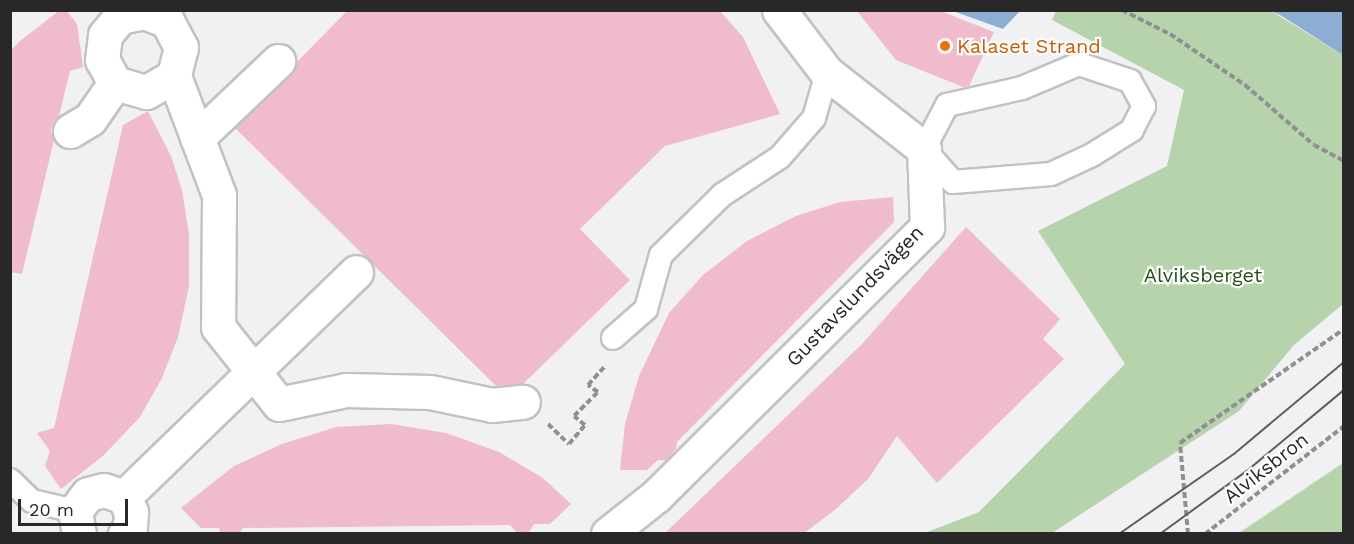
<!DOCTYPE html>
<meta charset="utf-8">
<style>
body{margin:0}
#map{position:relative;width:1354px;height:544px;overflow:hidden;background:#f1f1f3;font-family:"Work Sans",sans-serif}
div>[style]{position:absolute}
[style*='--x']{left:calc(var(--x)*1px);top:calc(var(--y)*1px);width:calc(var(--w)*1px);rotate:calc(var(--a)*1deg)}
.green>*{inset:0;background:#b6d3ac}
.water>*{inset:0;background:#8daed3}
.building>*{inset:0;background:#efbbcd}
.path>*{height:4px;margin-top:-2px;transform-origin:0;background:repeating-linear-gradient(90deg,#909092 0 6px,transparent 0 9px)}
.roads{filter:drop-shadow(2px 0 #c2c2c4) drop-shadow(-2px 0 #c2c2c4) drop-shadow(0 2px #c2c2c4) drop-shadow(0 -2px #c2c2c4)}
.service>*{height:22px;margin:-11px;padding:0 11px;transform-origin:11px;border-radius:11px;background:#fff}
.pedestrian>*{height:33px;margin:-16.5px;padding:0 16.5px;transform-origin:16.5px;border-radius:16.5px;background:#fff}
.minor>*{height:33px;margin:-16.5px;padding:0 16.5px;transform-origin:16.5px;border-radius:16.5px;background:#fff}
.tram>*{height:1.5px;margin:-0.75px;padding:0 0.75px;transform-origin:0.75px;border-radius:0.75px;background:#5e5e5f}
.dots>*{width:16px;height:16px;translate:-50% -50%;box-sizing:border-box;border:3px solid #fff;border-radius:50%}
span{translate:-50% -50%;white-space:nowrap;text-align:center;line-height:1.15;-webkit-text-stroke:4.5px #fff;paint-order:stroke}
.food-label{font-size:20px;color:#c56008}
.left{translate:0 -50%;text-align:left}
.park-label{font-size:20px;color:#264d16}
.street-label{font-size:20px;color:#282829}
.frame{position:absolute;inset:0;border:12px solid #282829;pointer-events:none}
.scale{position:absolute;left:18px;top:499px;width:110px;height:27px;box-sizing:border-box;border:3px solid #282829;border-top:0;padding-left:8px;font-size:18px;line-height:21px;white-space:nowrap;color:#282829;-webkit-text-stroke:4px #fff;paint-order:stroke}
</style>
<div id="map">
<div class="green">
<i style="clip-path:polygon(1056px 11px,1271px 11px,1343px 55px,1343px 304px,1294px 345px,1239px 411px,1052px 533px,922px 534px,979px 512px,1125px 364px,1038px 231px,1167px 166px,1184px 90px,1052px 20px)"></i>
<i style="clip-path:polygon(1343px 463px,1343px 533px,1239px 533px)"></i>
</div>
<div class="water">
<i style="clip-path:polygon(953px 11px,1020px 10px,1020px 11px,1003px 29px)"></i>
<i style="clip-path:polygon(1271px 11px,1343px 11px,1343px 55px,1280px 15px)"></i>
</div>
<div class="building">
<i style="clip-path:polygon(60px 10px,66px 10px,77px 24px,83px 67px,70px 71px,59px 116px,53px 122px,51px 131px,54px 140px,22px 274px,10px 272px,10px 51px,20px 41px)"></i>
<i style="clip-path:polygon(348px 10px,719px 10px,743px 37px,780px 114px,665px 146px,580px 229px,630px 280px,523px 384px,496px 386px,235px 128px,291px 75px,296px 63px)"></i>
<i style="clip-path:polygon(856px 10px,938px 10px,994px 32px,969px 86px,963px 87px,896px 60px)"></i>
<i style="clip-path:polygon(148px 111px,171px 156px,182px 190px,189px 234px,189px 286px,178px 337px,162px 378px,140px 417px,104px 455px,61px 489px,45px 466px,50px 451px,37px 433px,54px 428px,123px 125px)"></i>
<i style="clip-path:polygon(893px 197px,894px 222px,677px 442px,676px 449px,666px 460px,658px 460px,647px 470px,620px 470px,625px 424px,639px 376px,669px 313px,703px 275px,747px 241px,796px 216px,840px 202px)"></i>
<i style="clip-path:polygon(966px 227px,1060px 319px,1043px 339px,1064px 359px,937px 483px,897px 436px,868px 479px,836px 509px,803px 534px,664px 534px,862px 344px)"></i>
<i style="clip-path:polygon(391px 424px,446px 433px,499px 452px,543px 478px,571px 504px,550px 524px,534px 524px,528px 534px,518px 534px,510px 525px,243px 528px,239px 534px,221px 534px,219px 528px,201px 528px,181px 508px,234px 466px,282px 444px,336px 427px)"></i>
</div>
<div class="path">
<i style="--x:1122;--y:10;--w:54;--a:26.6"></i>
<i style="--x:1170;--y:34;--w:91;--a:34.2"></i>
<i style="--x:1245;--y:85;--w:91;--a:41"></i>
<i style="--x:1314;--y:145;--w:34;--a:28"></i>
<i style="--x:548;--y:424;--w:29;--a:44"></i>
<i style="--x:569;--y:444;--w:25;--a:-50"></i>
<i style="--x:585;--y:425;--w:14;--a:-141"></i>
<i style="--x:574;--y:416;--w:34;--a:-45"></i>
<i style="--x:598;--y:392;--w:12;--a:-145"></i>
<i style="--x:588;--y:385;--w:25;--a:-48"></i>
<i style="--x:1188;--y:534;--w:91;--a:-95"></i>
<i style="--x:1180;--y:443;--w:200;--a:-34.8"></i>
<i style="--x:1205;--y:534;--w:176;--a:-37.8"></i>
</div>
<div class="roads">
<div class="service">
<i style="--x:1079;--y:64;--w:54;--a:18.4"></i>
<i style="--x:1130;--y:81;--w:29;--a:61"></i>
<i style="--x:1144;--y:106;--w:27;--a:117"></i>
<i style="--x:1132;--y:130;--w:47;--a:148"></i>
<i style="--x:1092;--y:155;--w:45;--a:155.1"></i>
<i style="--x:1051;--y:174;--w:98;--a:175.3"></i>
<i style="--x:953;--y:182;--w:44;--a:-131.3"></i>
<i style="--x:924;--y:149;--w:50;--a:-62.4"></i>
<i style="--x:947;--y:105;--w:77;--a:-12.8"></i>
<i style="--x:1022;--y:88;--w:62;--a:-22.8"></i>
<i style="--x:613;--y:338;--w:44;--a:-41.3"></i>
<i style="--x:646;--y:309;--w:56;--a:-74.5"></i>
<i style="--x:661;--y:255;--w:86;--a:-44.5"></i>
<i style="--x:722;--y:195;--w:69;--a:-33.2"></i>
<i style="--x:780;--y:157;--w:52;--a:-48.9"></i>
<i style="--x:814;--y:118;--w:47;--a:-73.9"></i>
<i style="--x:10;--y:480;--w:30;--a:44"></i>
<i style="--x:32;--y:501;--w:44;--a:13.1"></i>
</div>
<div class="pedestrian">
<i style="--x:174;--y:76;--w:32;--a:150"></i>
<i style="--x:146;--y:92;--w:32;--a:-164"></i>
<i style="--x:115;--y:83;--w:26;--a:-119"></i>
<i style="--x:102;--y:60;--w:25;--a:-83"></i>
<i style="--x:105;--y:35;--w:23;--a:-50"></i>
<i style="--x:120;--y:17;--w:25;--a:-12"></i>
<i style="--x:144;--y:12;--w:25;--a:21"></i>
<i style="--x:167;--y:21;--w:30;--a:62"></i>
<i style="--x:181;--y:47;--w:30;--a:104"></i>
<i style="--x:174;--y:76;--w:127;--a:69.3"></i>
<i style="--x:219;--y:195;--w:132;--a:90.4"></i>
<i style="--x:218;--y:327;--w:98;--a:51.6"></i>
<i style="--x:279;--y:404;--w:68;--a:-11.8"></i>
<i style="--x:346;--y:390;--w:84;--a:1.4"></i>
<i style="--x:430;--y:392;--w:63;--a:11.8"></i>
<i style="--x:492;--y:405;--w:31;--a:-6"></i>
<i style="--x:70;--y:131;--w:23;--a:-31"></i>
<i style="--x:90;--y:119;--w:44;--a:-55.2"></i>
<i style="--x:197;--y:138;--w:112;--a:-43.5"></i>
<i style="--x:124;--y:497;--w:323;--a:-44.1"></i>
</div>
<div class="minor">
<i style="--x:79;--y:534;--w:23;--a:-100"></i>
<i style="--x:75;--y:511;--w:21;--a:-53"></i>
<i style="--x:88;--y:494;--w:16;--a:-14"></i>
<i style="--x:104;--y:490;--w:21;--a:19"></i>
<i style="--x:124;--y:497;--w:17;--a:65"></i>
<i style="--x:131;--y:512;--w:16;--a:94"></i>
<i style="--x:130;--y:528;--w:8;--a:130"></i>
<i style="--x:608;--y:534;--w:61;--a:-38.4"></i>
<i style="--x:656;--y:496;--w:382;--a:-44.8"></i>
<i style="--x:927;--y:227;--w:78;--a:-92.2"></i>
<i style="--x:924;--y:149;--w:123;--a:-141.9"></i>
<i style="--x:827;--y:73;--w:79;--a:-127.3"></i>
</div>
</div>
<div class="tram">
<i style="--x:1119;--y:534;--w:140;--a:-34.8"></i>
<i style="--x:1234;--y:454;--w:143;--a:-39.9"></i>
<i style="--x:1160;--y:534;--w:109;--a:-36"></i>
<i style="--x:1248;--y:470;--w:125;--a:-39.8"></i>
</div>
<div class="dots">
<i style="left:945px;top:46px;background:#e8710a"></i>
</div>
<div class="food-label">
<span class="left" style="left:957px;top:46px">Kalaset Strand</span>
</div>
<div class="park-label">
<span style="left:1203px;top:275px">Alviksberget</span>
</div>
<div class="street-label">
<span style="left:855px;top:296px;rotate:-46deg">Gustavslundsvägen</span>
<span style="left:1266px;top:468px;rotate:-38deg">Alviksbron</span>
</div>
<div class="frame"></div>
<div class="scale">20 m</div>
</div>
